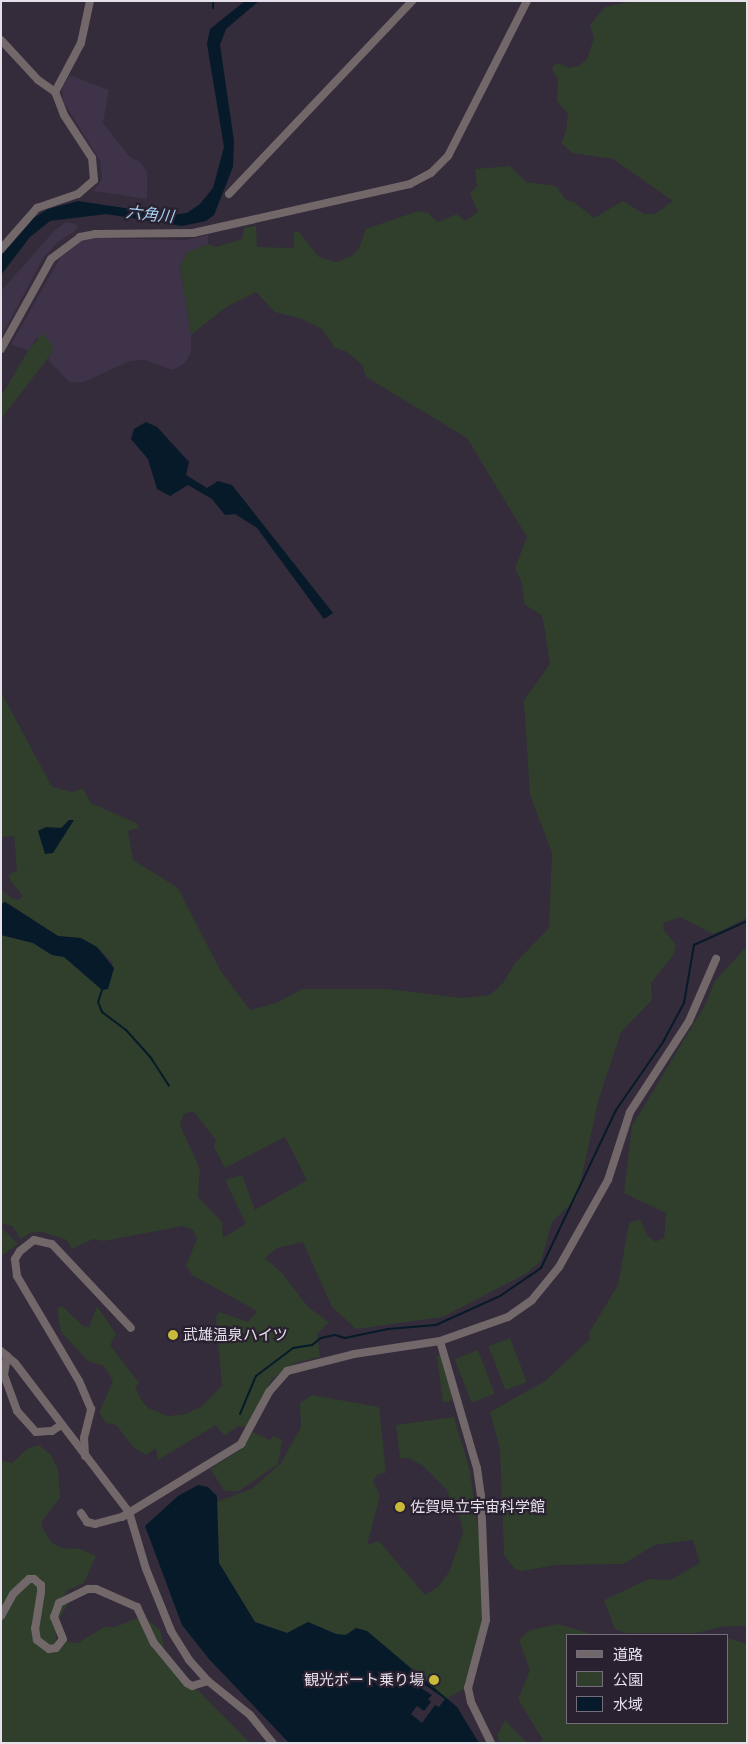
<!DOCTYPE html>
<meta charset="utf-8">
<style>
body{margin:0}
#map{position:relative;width:748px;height:1744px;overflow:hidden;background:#342b3b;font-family:Barlow,"Noto Sans JP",sans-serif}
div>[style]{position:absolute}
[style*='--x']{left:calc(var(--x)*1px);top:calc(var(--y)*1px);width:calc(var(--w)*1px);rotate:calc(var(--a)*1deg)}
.built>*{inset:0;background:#3e3348}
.green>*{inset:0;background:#2f3f2c;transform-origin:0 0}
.water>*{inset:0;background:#061a29}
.pier>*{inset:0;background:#342b3b}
.stream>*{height:2px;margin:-1px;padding:0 1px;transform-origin:1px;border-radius:1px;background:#061a29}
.minor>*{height:8px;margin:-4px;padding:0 4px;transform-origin:4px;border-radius:4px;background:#726769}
.dots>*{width:14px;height:14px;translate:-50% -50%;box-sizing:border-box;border:2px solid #2a2130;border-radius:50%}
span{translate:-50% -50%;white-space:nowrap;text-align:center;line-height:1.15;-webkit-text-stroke:4.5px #2a2130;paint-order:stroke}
.poi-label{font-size:15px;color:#e6e0ea}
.left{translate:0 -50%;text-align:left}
.right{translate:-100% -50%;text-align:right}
.water-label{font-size:16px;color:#a0cdf1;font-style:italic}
.frame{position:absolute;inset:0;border:2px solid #e6e0ea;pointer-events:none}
.legend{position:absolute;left:566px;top:1634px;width:162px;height:90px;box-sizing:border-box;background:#2a2130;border:1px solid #756d7a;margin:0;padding:6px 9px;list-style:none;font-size:15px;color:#e6e0ea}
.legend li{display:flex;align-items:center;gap:10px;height:25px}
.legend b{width:25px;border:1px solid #756d7a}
</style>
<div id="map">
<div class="built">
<i style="clip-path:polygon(70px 75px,109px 90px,103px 123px,130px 157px,140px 162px,147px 171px,147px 199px,93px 191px,102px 179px,100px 161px,63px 101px,62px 88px)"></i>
<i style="clip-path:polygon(66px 222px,78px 225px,75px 231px,58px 242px,43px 258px,1px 337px,1px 291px,55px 230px)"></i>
<i style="clip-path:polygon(208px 235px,208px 244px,187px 252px,180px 266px,191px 335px,191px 352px,185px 363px,173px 370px,145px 360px,130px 361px,84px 382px,70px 383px,48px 360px,52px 353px,37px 338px,28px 351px,11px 344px,60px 258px,80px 242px,94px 238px,186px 240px)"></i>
</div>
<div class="green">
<i style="clip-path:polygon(evenodd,633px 1px,747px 1px,747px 918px,713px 934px,680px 917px,664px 923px,663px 929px,676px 945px,674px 954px,651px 983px,652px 1000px,621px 1032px,599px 1098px,577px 1198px,552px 1222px,541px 1261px,527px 1273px,443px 1317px,356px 1329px,332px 1307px,303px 1242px,277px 1248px,265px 1258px,282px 1273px,308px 1307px,329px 1322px,317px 1334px,320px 1357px,295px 1363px,272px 1379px,246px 1427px,238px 1426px,224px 1436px,216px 1425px,158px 1460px,156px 1448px,146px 1455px,134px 1448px,116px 1425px,106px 1423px,99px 1413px,113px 1381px,104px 1366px,88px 1361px,61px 1332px,57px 1308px,62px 1306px,83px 1326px,89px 1327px,97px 1306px,116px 1334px,110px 1345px,139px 1383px,135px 1386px,141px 1400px,148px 1408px,168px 1416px,185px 1414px,201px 1407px,222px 1386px,216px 1317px,219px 1312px,248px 1322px,257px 1311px,192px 1275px,186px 1266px,197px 1239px,193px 1230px,183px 1226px,104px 1241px,93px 1239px,72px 1249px,67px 1240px,42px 1232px,30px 1233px,21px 1239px,12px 1226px,1px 1223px,1px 935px,33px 943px,52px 955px,64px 957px,94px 980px,113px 963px,97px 947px,81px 938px,58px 936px,6px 902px,1px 904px,1px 889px,11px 898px,18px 900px,23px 896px,10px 880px,9px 875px,17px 870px,14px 836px,1px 837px,1px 692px,52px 787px,73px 792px,83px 788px,91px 803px,136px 823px,139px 828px,128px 831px,133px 860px,178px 888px,220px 970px,250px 1010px,276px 1003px,302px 989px,387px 989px,461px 998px,490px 995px,503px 983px,515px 963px,549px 928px,552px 853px,530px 795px,524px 700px,550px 664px,543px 619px,540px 614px,524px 604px,522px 583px,515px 568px,527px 537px,467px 438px,366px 377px,363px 366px,346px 351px,335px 348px,322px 329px,302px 319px,275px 312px,256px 292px,226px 307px,191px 335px,180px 266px,187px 252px,208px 244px,216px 247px,242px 239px,244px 228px,256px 226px,257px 247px,294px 248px,294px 232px,298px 231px,319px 257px,336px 262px,352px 256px,359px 248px,366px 229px,418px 211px,428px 213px,438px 222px,457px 214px,465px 221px,478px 212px,470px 193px,477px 186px,475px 169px,510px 166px,526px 182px,556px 186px,566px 200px,574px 202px,594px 218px,623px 201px,644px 214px,655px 214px,673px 201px,613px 159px,572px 153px,561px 143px,566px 132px,568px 114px,557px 101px,558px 79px,553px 71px,553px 66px,558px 63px,569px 68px,579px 66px,587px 59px,594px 38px,590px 25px,605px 7px,633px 1px,193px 1111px,216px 1140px,214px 1147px,225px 1168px,285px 1137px,307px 1180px,255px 1210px,242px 1175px,225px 1180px,246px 1224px,223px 1238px,222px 1222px,198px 1197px,200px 1169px,180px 1125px,184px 1114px,193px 1111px)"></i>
<i style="clip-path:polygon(43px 333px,53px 347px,52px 353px,1px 419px,1px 396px,28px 351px)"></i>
<i style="clip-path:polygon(747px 946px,747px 1626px,725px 1626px,696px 1633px,626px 1633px,615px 1629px,604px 1600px,649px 1579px,670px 1580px,700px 1563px,693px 1540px,655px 1545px,623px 1564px,556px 1565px,521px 1571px,514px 1568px,504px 1555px,500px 1449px,490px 1412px,545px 1381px,590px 1339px,589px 1333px,618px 1285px,629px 1223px,640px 1219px,647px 1235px,655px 1242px,664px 1238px,666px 1213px,624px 1193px,632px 1126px,705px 1005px,715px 981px)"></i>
<i style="clip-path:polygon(1px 1227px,18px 1244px,1px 1256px)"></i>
<i style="left:510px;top:1338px;width:47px;height:23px;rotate:69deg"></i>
<i style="left:478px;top:1350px;width:47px;height:25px;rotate:69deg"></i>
<i style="clip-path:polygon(440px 1354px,453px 1398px,449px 1402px,443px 1402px,437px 1356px)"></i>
<i style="clip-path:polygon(312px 1395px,379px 1407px,386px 1473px,378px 1474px,373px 1481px,380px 1496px,367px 1545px,379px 1541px,425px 1595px,438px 1587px,449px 1572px,463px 1533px,460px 1518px,446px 1489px,423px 1466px,409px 1458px,400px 1458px,396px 1425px,454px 1417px,470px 1471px,483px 1565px,484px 1620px,465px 1689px,445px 1699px,367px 1631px,356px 1628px,346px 1635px,336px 1634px,308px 1622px,287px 1633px,255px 1622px,219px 1563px,217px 1502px,253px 1488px,281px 1463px,301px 1427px,300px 1403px)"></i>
<i style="clip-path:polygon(253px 1432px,270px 1440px,273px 1436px,282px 1440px,278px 1464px,239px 1491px,225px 1491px,210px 1469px,240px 1450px)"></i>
<i style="clip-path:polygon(39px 1445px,51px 1455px,58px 1470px,60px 1498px,42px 1521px,42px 1527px,51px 1542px,62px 1548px,81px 1549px,96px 1556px,84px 1583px,68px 1590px,60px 1601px,68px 1604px,56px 1624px,56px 1641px,78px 1643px,104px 1627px,115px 1627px,143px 1616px,160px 1630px,165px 1651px,192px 1684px,250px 1743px,1px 1743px,1px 1461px,12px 1463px,27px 1449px)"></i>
<i style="clip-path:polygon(558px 1624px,594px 1635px,567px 1635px,567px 1723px,727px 1723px,727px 1638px,747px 1644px,747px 1743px,538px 1743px,543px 1740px,518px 1699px,530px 1670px,519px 1640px,530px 1630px)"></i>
<i style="clip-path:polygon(505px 1720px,524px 1740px,528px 1743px,500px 1743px,497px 1736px)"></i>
</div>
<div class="water">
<i style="clip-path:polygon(245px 1px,259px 1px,226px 29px,220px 45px,234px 141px,233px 167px,214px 215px,206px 221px,182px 226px,106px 214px,50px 221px,30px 237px,1px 275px,1px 256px,34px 218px,48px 209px,78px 201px,171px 215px,187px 213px,200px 204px,213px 188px,224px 147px,207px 44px,210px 29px)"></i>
<i style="clip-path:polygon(146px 422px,157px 427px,189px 462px,186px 475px,207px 488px,218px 481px,232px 485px,333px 613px,324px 619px,257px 528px,235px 514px,225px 515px,212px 499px,188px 485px,170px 496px,157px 489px,148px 459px,131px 439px,134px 429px)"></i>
<i style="clip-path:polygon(69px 820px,74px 820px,53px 853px,45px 854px,38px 831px,46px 827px,61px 828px)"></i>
<i style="clip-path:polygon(5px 902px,58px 936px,81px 938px,97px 947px,114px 968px,108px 989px,102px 990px,64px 957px,52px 955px,33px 943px,1px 935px,1px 904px)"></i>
<i style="clip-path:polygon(198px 1485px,208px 1487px,217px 1496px,219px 1563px,255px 1622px,287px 1633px,308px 1622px,336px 1634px,346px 1635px,356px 1628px,367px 1631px,457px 1707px,479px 1743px,289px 1743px,209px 1659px,182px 1625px,145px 1526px,178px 1496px)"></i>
</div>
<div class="pier">
<i style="clip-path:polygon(418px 1680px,445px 1699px,439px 1707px,435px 1705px,422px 1723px,411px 1714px,417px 1706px,424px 1711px,431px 1702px,428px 1699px,432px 1695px,415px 1684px)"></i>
</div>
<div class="stream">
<i style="--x:213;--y:8;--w:7;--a:-90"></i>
<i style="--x:102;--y:990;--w:13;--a:108"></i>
<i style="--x:98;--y:1002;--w:11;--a:68"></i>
<i style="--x:102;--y:1012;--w:30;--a:37"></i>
<i style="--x:126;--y:1030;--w:38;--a:48"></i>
<i style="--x:151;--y:1058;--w:33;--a:57"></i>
<i style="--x:240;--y:1414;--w:41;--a:-67.2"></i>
<i style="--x:256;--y:1376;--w:46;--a:-37.1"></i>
<i style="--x:293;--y:1348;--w:19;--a:-9"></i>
<i style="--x:312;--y:1345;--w:11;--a:-38"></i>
<i style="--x:321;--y:1338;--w:14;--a:-12"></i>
<i style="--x:335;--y:1335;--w:10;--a:17"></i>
<i style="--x:345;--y:1338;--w:44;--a:-11.8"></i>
<i style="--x:388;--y:1329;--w:48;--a:-4.8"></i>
<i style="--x:436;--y:1325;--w:70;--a:-24.4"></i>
<i style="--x:500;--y:1296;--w:50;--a:-34.3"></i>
<i style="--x:541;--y:1268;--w:175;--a:-64.6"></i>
<i style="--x:616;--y:1110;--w:83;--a:-55.3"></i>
<i style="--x:663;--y:1042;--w:44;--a:-61.7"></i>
<i style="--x:684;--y:1003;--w:59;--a:-80.2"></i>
<i style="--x:694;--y:945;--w:58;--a:-24.4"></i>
</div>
<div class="minor">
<i style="--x:1;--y:40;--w:54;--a:47.2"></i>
<i style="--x:38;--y:80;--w:21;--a:35"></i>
<i style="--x:229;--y:194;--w:266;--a:-46.5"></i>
<i style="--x:1;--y:249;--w:55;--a:-48.7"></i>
<i style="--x:37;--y:208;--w:43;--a:-18.9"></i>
<i style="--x:78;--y:194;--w:21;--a:-41"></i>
<i style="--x:94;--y:180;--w:22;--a:-95"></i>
<i style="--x:92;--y:158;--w:51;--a:-123.1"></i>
<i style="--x:64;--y:115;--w:25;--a:-111"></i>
<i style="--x:55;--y:92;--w:55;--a:-62"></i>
<i style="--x:81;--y:43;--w:43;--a:-77.9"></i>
<i style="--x:1;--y:349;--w:103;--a:-60.9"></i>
<i style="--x:51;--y:259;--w:36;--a:-37"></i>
<i style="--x:80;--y:237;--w:15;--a:-11"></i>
<i style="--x:95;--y:234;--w:98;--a:-0.6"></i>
<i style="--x:193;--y:233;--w:222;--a:-12.7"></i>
<i style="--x:410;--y:184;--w:24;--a:-28"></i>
<i style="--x:431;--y:173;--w:24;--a:-45"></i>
<i style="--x:448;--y:156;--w:174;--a:-63"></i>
<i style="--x:440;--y:1341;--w:72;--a:-19.4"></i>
<i style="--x:508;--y:1317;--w:29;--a:-35"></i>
<i style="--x:532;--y:1300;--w:43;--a:-50.7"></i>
<i style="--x:559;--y:1267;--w:100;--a:-60.6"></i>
<i style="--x:608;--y:1180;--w:71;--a:-72.1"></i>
<i style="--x:630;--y:1112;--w:108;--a:-57"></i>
<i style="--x:689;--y:1021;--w:68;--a:-66.5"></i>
<i style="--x:1;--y:1351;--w:18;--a:41"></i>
<i style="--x:15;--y:1363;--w:188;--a:52.6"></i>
<i style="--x:129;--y:1512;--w:59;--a:73.4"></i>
<i style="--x:146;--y:1569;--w:67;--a:68"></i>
<i style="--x:171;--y:1631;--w:34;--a:58"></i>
<i style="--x:189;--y:1660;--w:28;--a:48"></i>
<i style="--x:208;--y:1681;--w:54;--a:39"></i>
<i style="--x:250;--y:1715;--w:36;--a:51"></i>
<i style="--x:7;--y:1356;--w:19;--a:99"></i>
<i style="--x:4;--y:1375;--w:38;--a:70"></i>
<i style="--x:17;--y:1411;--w:28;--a:48"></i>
<i style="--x:36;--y:1432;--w:16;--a:-4"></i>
<i style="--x:52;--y:1431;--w:11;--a:-34"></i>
<i style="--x:85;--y:1456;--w:18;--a:-93"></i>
<i style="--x:84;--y:1438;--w:30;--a:-76"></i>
<i style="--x:91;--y:1409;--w:30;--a:-113"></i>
<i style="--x:79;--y:1381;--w:122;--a:-120.6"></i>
<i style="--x:17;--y:1276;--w:17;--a:-97"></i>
<i style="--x:15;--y:1259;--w:9;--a:-58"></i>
<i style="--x:20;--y:1251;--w:18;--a:-38"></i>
<i style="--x:34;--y:1240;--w:18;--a:13"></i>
<i style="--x:52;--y:1244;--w:115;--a:46.8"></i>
<i style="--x:81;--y:1513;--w:11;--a:56"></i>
<i style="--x:87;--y:1522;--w:8;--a:14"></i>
<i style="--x:95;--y:1524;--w:28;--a:-15"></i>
<i style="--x:122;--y:1517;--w:140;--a:-31.5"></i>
<i style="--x:241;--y:1444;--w:59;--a:-61.7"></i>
<i style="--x:269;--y:1392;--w:28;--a:-49"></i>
<i style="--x:287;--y:1371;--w:69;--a:-14.2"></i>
<i style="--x:354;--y:1354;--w:87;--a:-8.6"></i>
<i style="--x:440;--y:1341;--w:132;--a:73.8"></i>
<i style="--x:477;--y:1468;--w:28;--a:82"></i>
<i style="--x:481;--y:1496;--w:124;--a:87.7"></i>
<i style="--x:486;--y:1620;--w:70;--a:104.8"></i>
<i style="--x:468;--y:1688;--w:14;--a:78"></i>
<i style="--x:471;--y:1702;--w:46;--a:64"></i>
<i style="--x:1;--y:1616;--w:25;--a:-61"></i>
<i style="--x:13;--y:1594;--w:22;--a:-43"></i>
<i style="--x:29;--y:1579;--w:5;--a:0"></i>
<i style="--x:34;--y:1579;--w:9;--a:41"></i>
<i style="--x:41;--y:1585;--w:7;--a:90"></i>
<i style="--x:41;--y:1592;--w:36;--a:99"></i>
<i style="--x:35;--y:1628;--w:12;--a:81"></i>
<i style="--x:37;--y:1640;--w:15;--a:37"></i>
<i style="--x:49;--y:1649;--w:7;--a:-8"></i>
<i style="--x:56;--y:1648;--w:11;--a:-52"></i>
<i style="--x:63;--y:1639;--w:24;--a:-112"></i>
<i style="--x:54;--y:1617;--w:15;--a:-70"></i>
<i style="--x:59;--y:1603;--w:32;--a:-26"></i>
<i style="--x:88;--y:1589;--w:8;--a:0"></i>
<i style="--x:96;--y:1589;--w:45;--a:23.7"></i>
<i style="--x:137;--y:1607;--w:40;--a:65"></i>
<i style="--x:154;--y:1643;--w:52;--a:50.5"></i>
<i style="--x:187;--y:1683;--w:6;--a:31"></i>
<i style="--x:192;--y:1686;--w:17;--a:-17"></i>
</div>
<div class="dots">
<i style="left:173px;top:1335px;background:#c9ba3a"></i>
<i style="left:400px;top:1507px;background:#c9ba3a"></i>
<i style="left:434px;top:1680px;background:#c9ba3a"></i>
</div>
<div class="poi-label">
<span class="left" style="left:183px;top:1335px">武雄温泉ハイツ</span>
<span class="left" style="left:410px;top:1507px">佐賀県立宇宙科学館</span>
<span class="right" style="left:424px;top:1680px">観光ボート乗り場</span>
</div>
<div class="water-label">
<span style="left:150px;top:214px;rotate:6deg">六角川</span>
</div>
<div class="frame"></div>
<ul class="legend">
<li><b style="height:6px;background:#726769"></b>道路</li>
<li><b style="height:14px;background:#2f3f2c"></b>公園</li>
<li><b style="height:14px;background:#061a29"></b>水域</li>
</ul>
</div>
